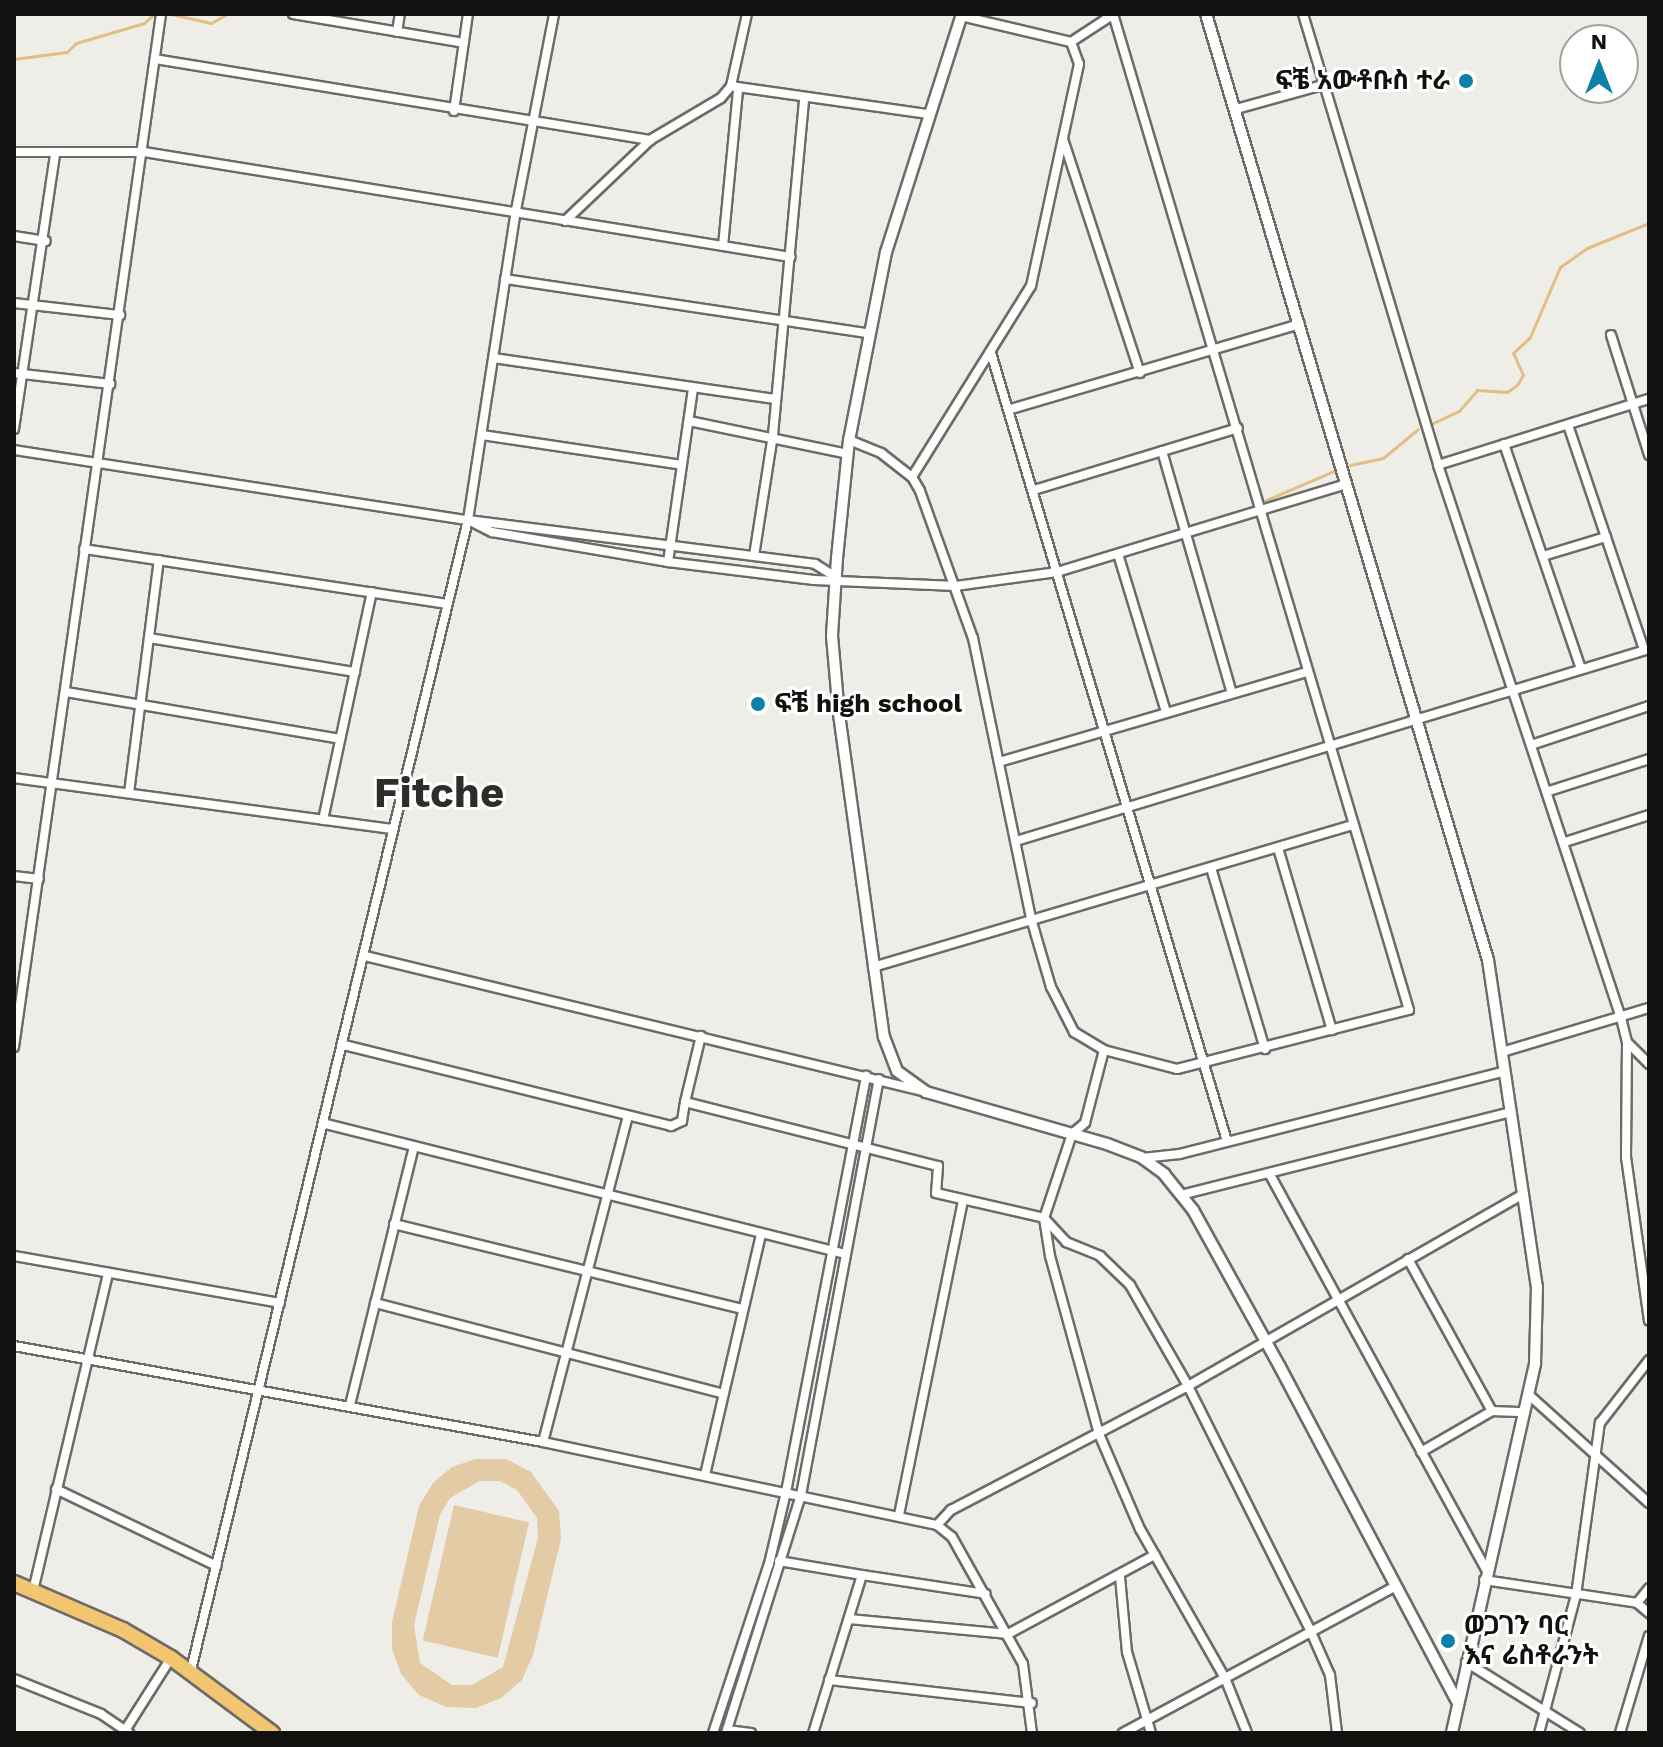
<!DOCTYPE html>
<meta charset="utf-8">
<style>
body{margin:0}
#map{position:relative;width:1663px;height:1747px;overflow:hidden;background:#efede8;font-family:"Work Sans","Noto Sans Ethiopic",sans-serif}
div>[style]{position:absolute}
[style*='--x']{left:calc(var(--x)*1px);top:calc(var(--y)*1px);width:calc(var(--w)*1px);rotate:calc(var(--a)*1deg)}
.green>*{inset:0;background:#e3cca5;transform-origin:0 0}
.stream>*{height:3px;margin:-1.5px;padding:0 1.5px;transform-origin:1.5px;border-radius:1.5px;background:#e1be81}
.roads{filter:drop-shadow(2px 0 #6e6b67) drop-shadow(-2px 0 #6e6b67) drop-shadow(0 2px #6e6b67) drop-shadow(0 -2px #6e6b67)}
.minor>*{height:8px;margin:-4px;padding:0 4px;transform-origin:4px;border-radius:4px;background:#fff}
.tertiary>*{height:10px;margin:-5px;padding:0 5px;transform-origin:5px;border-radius:5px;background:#fff}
.trunk>*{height:14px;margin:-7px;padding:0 7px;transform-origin:7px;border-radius:7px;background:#f2c670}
.dots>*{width:22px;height:22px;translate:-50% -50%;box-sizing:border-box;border:4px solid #fff;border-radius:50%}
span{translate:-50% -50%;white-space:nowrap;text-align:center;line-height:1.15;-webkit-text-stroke:6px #fff;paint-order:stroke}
.poi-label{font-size:26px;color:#121110;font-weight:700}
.right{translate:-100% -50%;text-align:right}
.left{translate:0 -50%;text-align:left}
.town-label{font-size:42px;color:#2f2d29;font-weight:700}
.frame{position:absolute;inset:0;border:16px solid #121110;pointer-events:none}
.north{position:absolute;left:1559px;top:24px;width:80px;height:80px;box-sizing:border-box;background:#fff;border:2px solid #a0a09f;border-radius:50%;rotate:0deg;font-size:22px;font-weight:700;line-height:32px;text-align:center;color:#121110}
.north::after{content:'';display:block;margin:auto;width:28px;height:36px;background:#0d80a7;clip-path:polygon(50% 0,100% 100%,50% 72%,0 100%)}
</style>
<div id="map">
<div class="green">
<i style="clip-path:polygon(evenodd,476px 1459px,506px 1459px,531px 1472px,559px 1511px,561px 1539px,533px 1655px,522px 1680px,501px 1698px,476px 1708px,446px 1707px,419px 1695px,401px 1674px,392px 1649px,392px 1622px,419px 1506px,433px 1483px,452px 1467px,476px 1459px,480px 1481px,500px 1481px,517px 1490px,537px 1518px,538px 1538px,503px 1667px,472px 1685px,452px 1685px,420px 1663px,414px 1625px,440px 1515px,450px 1498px,480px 1481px)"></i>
<i style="left:454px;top:1505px;width:77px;height:139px;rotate:13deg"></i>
</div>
<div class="stream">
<i style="--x:171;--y:14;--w:41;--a:12.7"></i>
<i style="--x:211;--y:23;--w:18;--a:-29"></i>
<i style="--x:14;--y:59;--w:53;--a:-7.5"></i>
<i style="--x:67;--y:52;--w:13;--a:-45"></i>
<i style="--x:76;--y:43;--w:71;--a:-16.4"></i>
<i style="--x:144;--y:23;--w:13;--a:-42"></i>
<i style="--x:1431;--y:424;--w:31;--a:-25"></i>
<i style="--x:1459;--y:411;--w:28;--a:-49"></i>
<i style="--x:1477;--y:390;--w:30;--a:4"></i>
<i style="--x:1507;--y:392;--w:12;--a:-35"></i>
<i style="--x:1517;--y:385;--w:12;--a:-59"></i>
<i style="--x:1523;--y:375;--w:24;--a:-114"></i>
<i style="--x:1513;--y:353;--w:23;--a:-43"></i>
<i style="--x:1530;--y:337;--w:76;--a:-66.8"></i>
<i style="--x:1560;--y:267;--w:33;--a:-35"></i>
<i style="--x:1587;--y:248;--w:67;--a:-22"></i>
<i style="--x:1350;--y:465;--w:34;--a:-12"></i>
<i style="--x:1383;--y:458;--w:45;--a:-39.6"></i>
<i style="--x:1266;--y:500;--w:74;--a:-23.1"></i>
</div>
<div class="roads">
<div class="minor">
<i style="--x:293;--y:14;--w:173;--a:9.6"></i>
<i style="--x:1303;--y:14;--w:471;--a:73.3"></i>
<i style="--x:1438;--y:465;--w:582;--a:71.69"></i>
<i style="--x:1621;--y:1018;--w:25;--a:76"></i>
<i style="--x:1627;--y:1042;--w:115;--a:90.5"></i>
<i style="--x:1626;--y:1157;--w:165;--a:82"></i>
<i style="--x:961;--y:16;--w:113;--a:13.3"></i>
<i style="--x:1071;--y:42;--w:51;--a:-33.1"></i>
<i style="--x:397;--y:32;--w:18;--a:-81"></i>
<i style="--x:155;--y:59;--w:502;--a:9.29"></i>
<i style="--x:731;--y:86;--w:199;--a:8.1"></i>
<i style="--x:1236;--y:109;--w:93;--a:-15.5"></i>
<i style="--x:454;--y:111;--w:98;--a:-81.8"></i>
<i style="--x:1064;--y:142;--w:243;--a:71.8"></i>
<i style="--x:14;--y:152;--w:130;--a:0"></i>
<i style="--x:144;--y:152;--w:655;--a:9.22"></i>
<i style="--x:565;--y:221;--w:117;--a:-43.6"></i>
<i style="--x:650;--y:140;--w:82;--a:-30.6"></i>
<i style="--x:721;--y:98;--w:16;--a:-50"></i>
<i style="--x:731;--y:86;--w:74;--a:-77.5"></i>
<i style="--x:14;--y:236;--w:32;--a:9"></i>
<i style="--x:723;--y:246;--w:158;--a:-84.5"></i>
<i style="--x:505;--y:279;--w:367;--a:8.5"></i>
<i style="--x:14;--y:303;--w:107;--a:6.5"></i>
<i style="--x:1611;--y:335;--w:126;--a:72.4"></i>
<i style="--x:991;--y:353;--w:823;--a:73.33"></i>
<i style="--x:494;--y:358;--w:285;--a:8.3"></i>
<i style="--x:14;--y:373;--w:97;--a:6.5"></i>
<i style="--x:1011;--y:409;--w:301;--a:-16.4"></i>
<i style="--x:689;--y:421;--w:162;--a:11.7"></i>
<i style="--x:1568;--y:425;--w:237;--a:71.3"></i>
<i style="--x:14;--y:429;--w:278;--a:-81.5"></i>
<i style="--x:482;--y:435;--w:202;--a:8.5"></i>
<i style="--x:849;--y:440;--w:35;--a:22"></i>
<i style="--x:881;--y:453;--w:39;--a:38"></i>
<i style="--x:912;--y:477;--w:16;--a:60"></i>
<i style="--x:920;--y:491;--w:156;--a:70.2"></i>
<i style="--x:973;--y:638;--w:290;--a:78.3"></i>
<i style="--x:1032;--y:922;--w:68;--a:73.7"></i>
<i style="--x:1051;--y:987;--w:51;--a:62.9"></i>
<i style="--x:1074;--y:1032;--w:35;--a:31"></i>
<i style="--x:1104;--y:1050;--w:75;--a:14.6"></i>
<i style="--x:1177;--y:1069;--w:239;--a:-14.3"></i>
<i style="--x:1409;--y:1010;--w:1039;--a:-106.55"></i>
<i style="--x:1504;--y:444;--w:238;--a:71.1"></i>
<i style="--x:14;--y:450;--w:459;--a:8.8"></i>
<i style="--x:468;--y:520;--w:350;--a:7.2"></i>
<i style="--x:815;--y:564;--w:26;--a:32"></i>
<i style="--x:1162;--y:451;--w:252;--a:73.9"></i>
<i style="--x:1438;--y:465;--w:221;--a:-17.4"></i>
<i style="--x:912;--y:477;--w:225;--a:-58.1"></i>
<i style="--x:1031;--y:286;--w:227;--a:-77.8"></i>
<i style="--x:1079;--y:64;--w:23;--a:-110"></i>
<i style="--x:1034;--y:490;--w:213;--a:-16.9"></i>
<i style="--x:468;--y:520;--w:27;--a:27"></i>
<i style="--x:492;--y:532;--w:179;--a:9.7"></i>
<i style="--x:668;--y:562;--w:147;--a:7"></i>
<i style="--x:814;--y:580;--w:142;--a:2.4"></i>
<i style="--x:956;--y:586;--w:102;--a:-7.9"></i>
<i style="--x:1057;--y:572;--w:303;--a:-16.9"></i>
<i style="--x:84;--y:549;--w:367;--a:8.6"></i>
<i style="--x:1118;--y:554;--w:165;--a:73.1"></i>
<i style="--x:754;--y:556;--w:122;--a:-81.1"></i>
<i style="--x:773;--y:435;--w:338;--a:-84.7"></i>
<i style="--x:1543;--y:556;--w:66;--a:-16.8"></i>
<i style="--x:668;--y:562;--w:176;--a:-81.8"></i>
<i style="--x:149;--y:638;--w:209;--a:9.4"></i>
<i style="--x:66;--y:692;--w:278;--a:9.7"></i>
<i style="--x:1534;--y:744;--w:121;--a:-18.3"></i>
<i style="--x:999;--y:762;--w:321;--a:-16.3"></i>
<i style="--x:14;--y:778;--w:381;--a:7.7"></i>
<i style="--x:1549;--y:791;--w:105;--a:-17.7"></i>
<i style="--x:129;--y:793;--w:235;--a:-82.7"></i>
<i style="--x:323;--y:820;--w:233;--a:-77.9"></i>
<i style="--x:1016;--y:841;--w:661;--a:-16.87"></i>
<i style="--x:1565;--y:842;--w:88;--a:-17.8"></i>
<i style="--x:1278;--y:848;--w:190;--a:73.5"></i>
<i style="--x:1211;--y:868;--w:189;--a:73.4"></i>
<i style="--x:14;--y:876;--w:25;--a:7"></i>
<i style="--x:365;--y:956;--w:573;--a:13.62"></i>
<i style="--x:873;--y:967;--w:500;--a:-16.5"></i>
<i style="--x:1627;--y:1042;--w:31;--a:45"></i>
<i style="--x:344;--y:1045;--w:337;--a:13.9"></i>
<i style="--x:671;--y:1126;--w:12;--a:-24"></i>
<i style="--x:682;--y:1121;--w:19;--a:-81"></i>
<i style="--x:685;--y:1102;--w:261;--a:14.2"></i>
<i style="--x:938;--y:1166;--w:27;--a:94"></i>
<i style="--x:936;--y:1193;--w:111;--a:13"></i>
<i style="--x:1044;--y:1218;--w:33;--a:47"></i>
<i style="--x:1066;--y:1242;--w:37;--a:22"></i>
<i style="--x:1100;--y:1256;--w:42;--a:44"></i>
<i style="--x:1130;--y:1285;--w:116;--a:60.1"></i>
<i style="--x:1188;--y:1386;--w:275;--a:63.4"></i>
<i style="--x:1311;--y:1632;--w:47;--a:66.2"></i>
<i style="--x:1330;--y:1675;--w:58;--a:83.1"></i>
<i style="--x:14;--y:1047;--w:1043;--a:-81.9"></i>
<i style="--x:1104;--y:1050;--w:75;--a:104.6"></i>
<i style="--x:1085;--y:1123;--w:17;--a:140"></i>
<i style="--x:1072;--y:1134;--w:89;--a:108.4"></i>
<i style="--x:1044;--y:1218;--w:38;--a:81"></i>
<i style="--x:1050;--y:1256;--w:185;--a:74.6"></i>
<i style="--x:1099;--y:1434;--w:103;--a:66.7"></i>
<i style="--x:1140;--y:1529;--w:172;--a:60.3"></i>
<i style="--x:1225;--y:1678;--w:59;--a:68.2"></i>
<i style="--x:1502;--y:1052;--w:153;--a:-16.7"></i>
<i style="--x:685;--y:1102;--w:68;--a:-76.4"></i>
<i style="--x:326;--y:1124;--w:536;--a:14.04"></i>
<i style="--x:1142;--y:1158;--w:38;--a:-6"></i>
<i style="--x:1180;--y:1154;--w:335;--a:-14.3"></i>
<i style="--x:1269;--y:1173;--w:452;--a:61.3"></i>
<i style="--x:1181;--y:1195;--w:340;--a:-14.1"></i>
<i style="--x:394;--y:1224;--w:358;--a:13.7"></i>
<i style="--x:14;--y:1256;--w:270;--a:10"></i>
<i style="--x:1408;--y:1259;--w:174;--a:61.1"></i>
<i style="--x:375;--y:1303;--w:358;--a:14.6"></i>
<i style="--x:14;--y:1346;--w:538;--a:10.29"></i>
<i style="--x:543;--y:1442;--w:403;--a:11.9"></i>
<i style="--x:937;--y:1525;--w:19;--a:39"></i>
<i style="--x:952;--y:1537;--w:145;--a:60.8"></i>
<i style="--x:1023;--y:1664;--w:70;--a:82.6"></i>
<i style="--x:1529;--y:1395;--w:161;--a:42"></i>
<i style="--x:350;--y:1405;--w:266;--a:-76.1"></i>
<i style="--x:543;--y:1442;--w:337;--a:-75.4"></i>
<i style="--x:1421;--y:1452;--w:82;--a:-30"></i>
<i style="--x:1492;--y:1411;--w:33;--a:2"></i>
<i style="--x:705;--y:1475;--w:246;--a:-76.9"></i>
<i style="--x:56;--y:1489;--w:178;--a:25.6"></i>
<i style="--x:899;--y:1515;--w:321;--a:-78.5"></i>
<i style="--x:937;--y:1525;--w:21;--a:-47"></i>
<i style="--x:951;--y:1510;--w:267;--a:-27.6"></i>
<i style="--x:1188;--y:1386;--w:386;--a:-29.8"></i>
<i style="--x:779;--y:1561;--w:84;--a:9.6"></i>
<i style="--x:862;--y:1575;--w:165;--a:107.2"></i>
<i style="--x:862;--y:1575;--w:125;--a:8.7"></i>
<i style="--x:1120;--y:1577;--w:75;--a:84.7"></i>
<i style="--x:1127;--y:1652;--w:84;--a:73.5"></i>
<i style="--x:1484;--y:1580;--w:155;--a:8.5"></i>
<i style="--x:1637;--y:1603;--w:16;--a:40"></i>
<i style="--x:33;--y:1591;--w:327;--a:-76.7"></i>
<i style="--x:1637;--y:1603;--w:19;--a:-51"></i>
<i style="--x:849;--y:1619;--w:160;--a:5.4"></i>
<i style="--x:1008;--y:1634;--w:167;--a:-28.3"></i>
<i style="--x:1466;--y:1662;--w:134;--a:31.9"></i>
<i style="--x:191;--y:1670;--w:1183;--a:-76.46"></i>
<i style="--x:468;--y:520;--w:314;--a:-81.2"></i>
<i style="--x:516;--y:210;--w:200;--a:-79"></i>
<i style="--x:14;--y:1679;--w:94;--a:21.9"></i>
<i style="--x:101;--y:1714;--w:34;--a:34"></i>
<i style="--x:829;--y:1680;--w:204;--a:6.5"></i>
<i style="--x:727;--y:1730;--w:24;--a:7"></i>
<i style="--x:124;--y:1732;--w:88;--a:-57.6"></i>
<i style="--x:713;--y:1733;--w:178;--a:-71.7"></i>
<i style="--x:769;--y:1564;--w:74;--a:-76.7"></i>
<i style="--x:786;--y:1492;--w:424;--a:-79.1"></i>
<i style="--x:726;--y:1733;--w:250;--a:-72.5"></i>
<i style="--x:801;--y:1495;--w:423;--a:-79.4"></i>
<i style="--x:1123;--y:1733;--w:310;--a:-28.3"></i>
<i style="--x:1539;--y:1733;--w:143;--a:-75"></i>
<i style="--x:1576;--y:1595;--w:174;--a:-82.1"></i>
<i style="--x:1600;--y:1423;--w:80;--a:-52.1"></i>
<i style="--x:1620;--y:1733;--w:101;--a:-73.4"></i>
</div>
<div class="tertiary">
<i style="--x:962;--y:14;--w:250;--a:107.7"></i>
<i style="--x:886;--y:252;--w:192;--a:101.1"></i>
<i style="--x:849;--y:440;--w:119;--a:95.8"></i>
<i style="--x:837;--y:558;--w:78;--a:93.7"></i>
<i style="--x:832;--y:636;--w:78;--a:84.9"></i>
<i style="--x:839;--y:714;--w:326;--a:82.1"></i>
<i style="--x:884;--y:1037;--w:36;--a:69"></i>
<i style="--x:897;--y:1071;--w:36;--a:36"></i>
<i style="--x:926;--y:1092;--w:188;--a:16"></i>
<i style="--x:1107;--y:1144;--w:36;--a:21"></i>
<i style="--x:1141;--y:1157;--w:29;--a:36"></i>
<i style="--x:1164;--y:1174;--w:46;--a:51.1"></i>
<i style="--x:1193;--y:1210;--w:179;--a:61"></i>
<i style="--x:1280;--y:1367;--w:377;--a:62.1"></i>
<i style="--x:1206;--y:14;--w:987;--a:73.4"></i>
<i style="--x:1488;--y:960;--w:331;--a:81.5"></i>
<i style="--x:1537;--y:1287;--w:77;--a:91.5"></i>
<i style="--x:1535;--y:1364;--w:378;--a:102.7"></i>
</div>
<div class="trunk">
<i style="--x:14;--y:1583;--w:119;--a:23.3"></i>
<i style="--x:123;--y:1630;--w:56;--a:30.3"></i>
<i style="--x:171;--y:1658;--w:126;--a:36.6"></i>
</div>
</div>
<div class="dots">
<i style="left:1466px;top:81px;background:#0d80a7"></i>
<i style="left:758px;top:704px;background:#0d80a7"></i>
<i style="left:1448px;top:1641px;background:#0d80a7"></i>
</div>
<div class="poi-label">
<span class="right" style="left:1450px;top:81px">ፍቼ አውቶቡስ ተራ</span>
<span class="left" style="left:774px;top:704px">ፍቼ high school</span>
<span class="left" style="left:1464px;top:1641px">ወጋገን ባር<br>እና ሬስቶራንት</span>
</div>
<div class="town-label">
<span style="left:439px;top:793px">Fitche</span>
</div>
<div class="frame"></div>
<div class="north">N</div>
</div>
